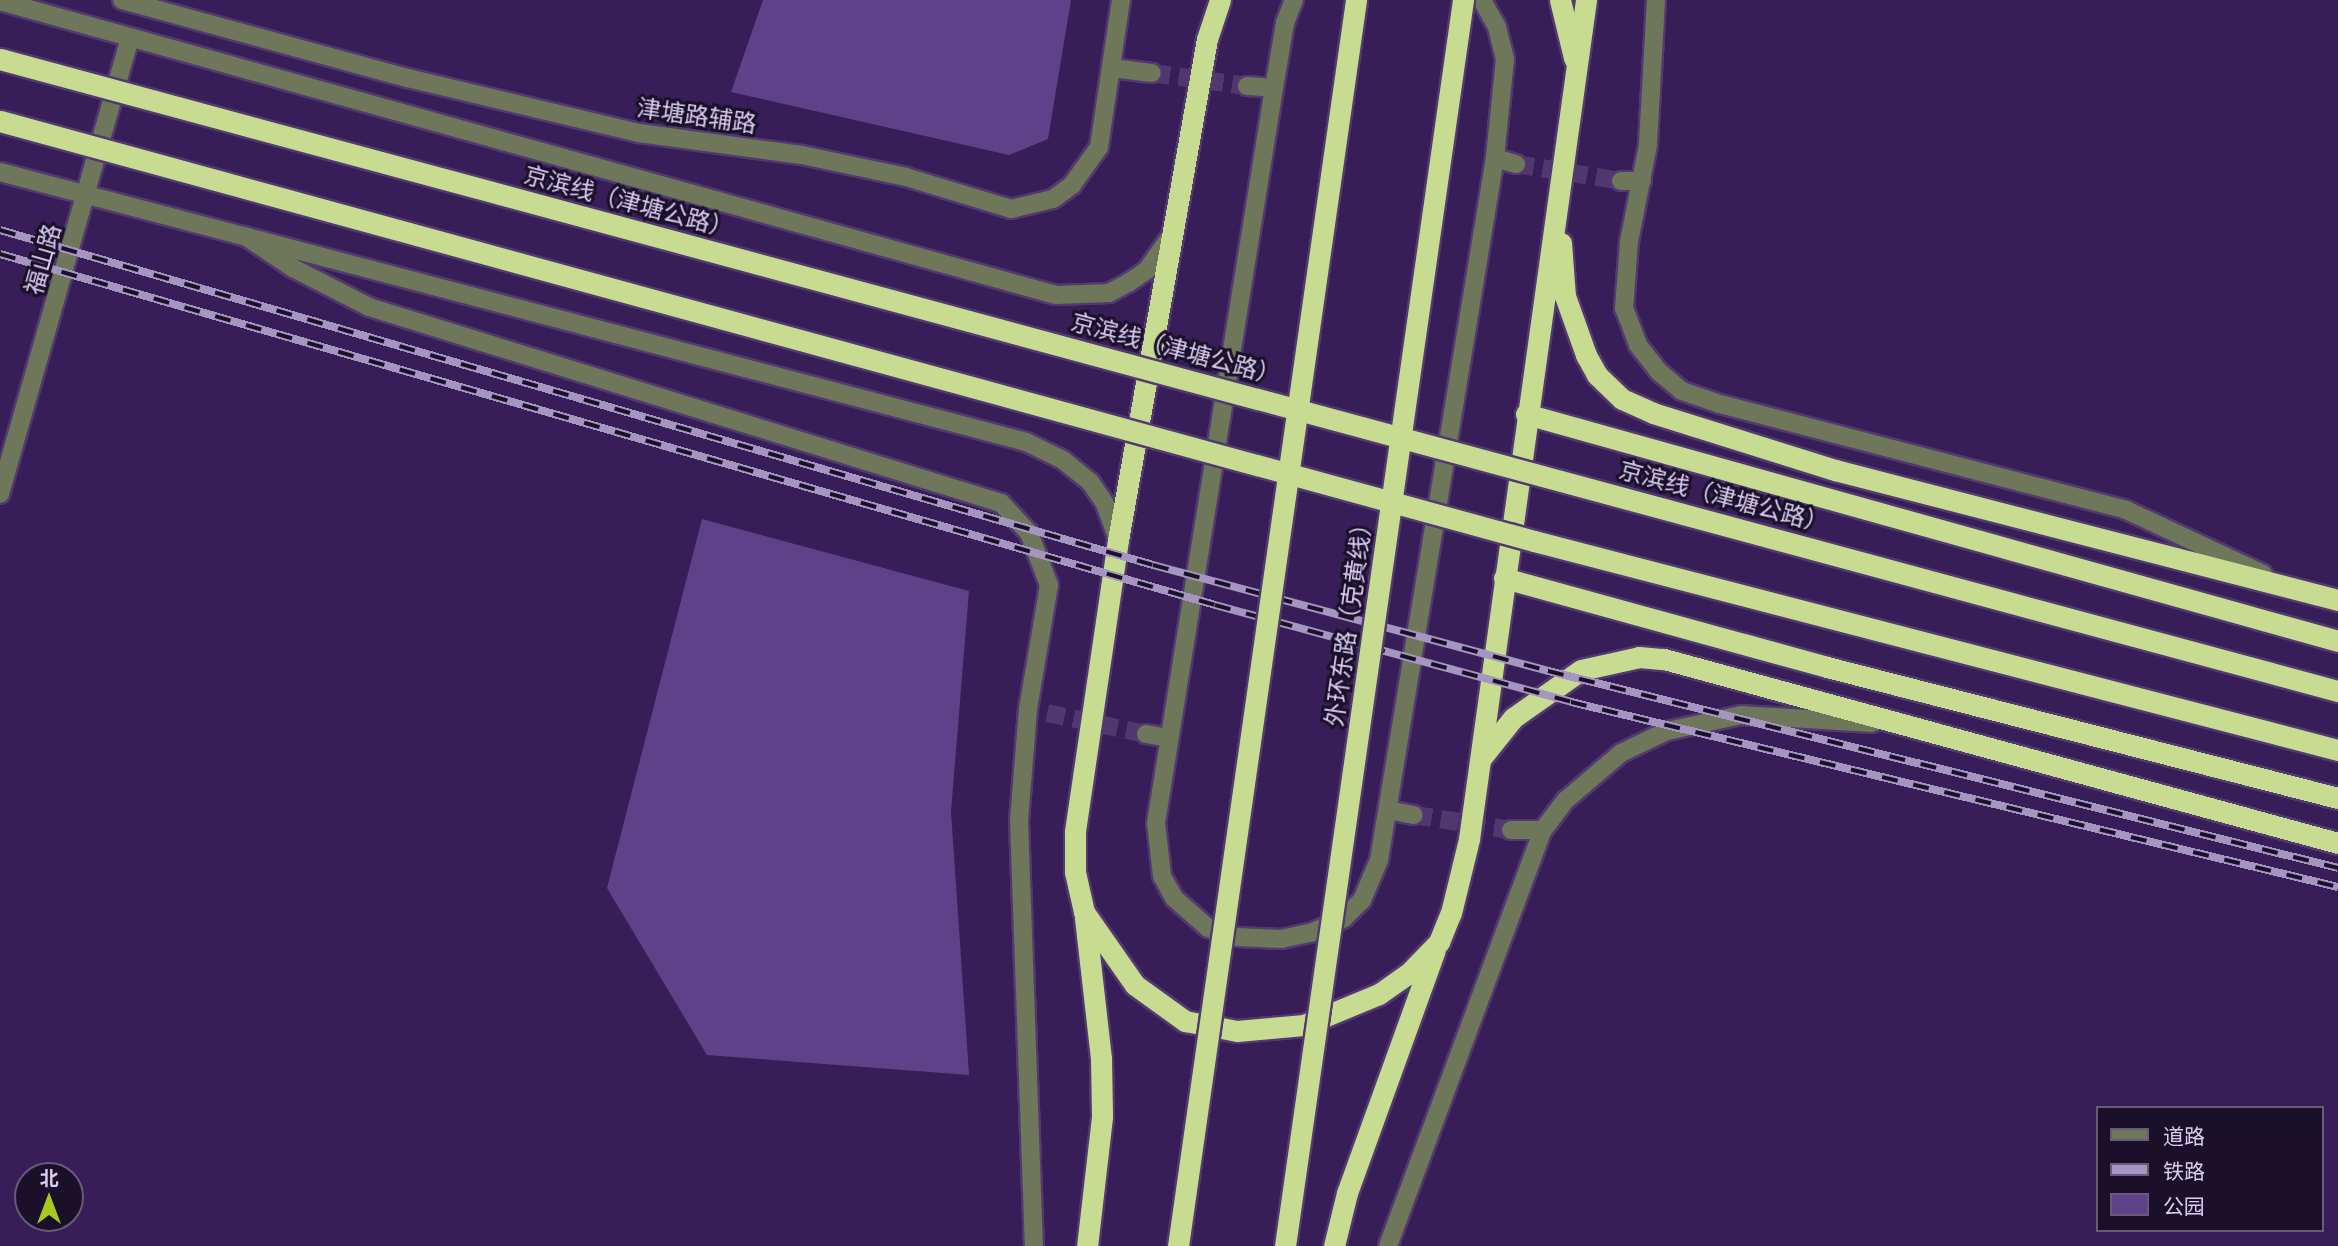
<!DOCTYPE html>
<meta charset="utf-8">
<style>
body{margin:0}
#map{position:relative;width:2338px;height:1246px;overflow:hidden;background:#381e58;font-family:"Noto Sans","Noto Sans SC",sans-serif}
div>[style]{position:absolute}
[style*='--x']{left:calc(var(--x)*1px);top:calc(var(--y)*1px);width:calc(var(--w)*1px);rotate:calc(var(--a)*1deg)}
.green>*{inset:0;background:#5f4189}
.minor-tunnel>*{height:18px;margin-top:-9px;transform-origin:0;background:repeating-linear-gradient(90deg,#50386f 0 18px,transparent 0 27px)}
.roads{filter:drop-shadow(2px 0 #523a70) drop-shadow(-2px 0 #523a70) drop-shadow(0 2px #523a70) drop-shadow(0 -2px #523a70)}
.minor>*{height:18px;margin:-9px;padding:0 9px;transform-origin:9px;border-radius:9px;background:#6e7759}
.highway>*{height:21px;margin:-10.5px;padding:0 10.5px;transform-origin:10.5px;border-radius:10.5px;background:#c7dc90}
.rail>*{height:8px;margin-top:-4px;transform-origin:0;background:repeating-linear-gradient(90deg,#1b102a 0 16px,#a695c0 0 32px);box-sizing:border-box;border-block:2px solid #a695c0}
.bridges{filter:drop-shadow(2px 0 #523a70) drop-shadow(-2px 0 #523a70) drop-shadow(0 2px #523a70) drop-shadow(0 -2px #523a70)}
.highway-bridge>*{height:21px;margin:-10.5px;padding:0 10.5px;transform-origin:10.5px;border-radius:10.5px;background:#c7dc90}
span{translate:-50% -50%;white-space:nowrap;text-align:center;line-height:1.15;-webkit-text-stroke:6px #1b102a;paint-order:stroke}
.street-label{font-size:24px;color:#d9ccf0}
.legend{position:absolute;left:2096px;top:1106px;width:228px;height:126px;box-sizing:border-box;background:#1b102a;border:2px solid #675b79;margin:0;padding:9px 12px;list-style:none;font-size:21px;color:#d9ccf0}
.legend li{display:flex;align-items:center;gap:14px;height:35px}
.legend b{width:35px;border:2px solid #675b79}
.north{position:absolute;left:14px;top:1162px;width:70px;height:70px;box-sizing:border-box;background:#1b102a;border:2px solid #675b79;border-radius:50%;rotate:0deg;font-size:19px;font-weight:700;line-height:28px;text-align:center;color:#d9ccf0}
.north::after{content:'';display:block;margin:auto;width:24px;height:32px;background:#a6c820;clip-path:polygon(50% 0,100% 100%,50% 72%,0 100%)}
</style>
<div id="map">
<div class="green">
<i style="clip-path:polygon(763px 0,1071px 0,1048px 139px,1009px 155px,731px 92px)"></i>
<i style="clip-path:polygon(702px 519px,969px 591px,951px 812px,969px 1075px,707px 1055px,607px 888px)"></i>
</div>
<div class="minor-tunnel">
<i style="--x:1152;--y:73;--w:96;--a:7.8"></i>
<i style="--x:1516;--y:164;--w:106;--a:9.2"></i>
<i style="--x:1047;--y:713;--w:101;--a:12"></i>
<i style="--x:1414;--y:815;--w:98;--a:8.8"></i>
</div>
<div class="roads">
<div class="minor">
<i style="--x:122;--y:0;--w:296;--a:15.3"></i>
<i style="--x:408;--y:78;--w:237;--a:13.4"></i>
<i style="--x:639;--y:133;--w:164;--a:7.7"></i>
<i style="--x:802;--y:155;--w:106;--a:11.9"></i>
<i style="--x:906;--y:177;--w:110;--a:16.9"></i>
<i style="--x:1011;--y:209;--w:43;--a:-13.4"></i>
<i style="--x:1053;--y:199;--w:24;--a:-36"></i>
<i style="--x:1072;--y:185;--w:47;--a:-54.6"></i>
<i style="--x:1099;--y:147;--w:149;--a:-81.5"></i>
<i style="--x:1482;--y:0;--w:31;--a:61"></i>
<i style="--x:1497;--y:27;--w:33;--a:76"></i>
<i style="--x:1505;--y:59;--w:100;--a:95.8"></i>
<i style="--x:1495;--y:158;--w:22;--a:16"></i>
<i style="--x:1656;--y:0;--w:145;--a:93.2"></i>
<i style="--x:1648;--y:145;--w:99;--a:101.1"></i>
<i style="--x:1629;--y:242;--w:66;--a:94.3"></i>
<i style="--x:1624;--y:308;--w:40;--a:69"></i>
<i style="--x:1638;--y:345;--w:33;--a:52"></i>
<i style="--x:1658;--y:371;--w:31;--a:40"></i>
<i style="--x:1682;--y:391;--w:40;--a:18.9"></i>
<i style="--x:1720;--y:404;--w:420;--a:14.6"></i>
<i style="--x:2126;--y:510;--w:151;--a:25"></i>
<i style="--x:0;--y:1;--w:1096;--a:15.56"></i>
<i style="--x:1056;--y:295;--w:53;--a:-2.2"></i>
<i style="--x:1109;--y:293;--w:21;--a:-28"></i>
<i style="--x:1128;--y:283;--w:23;--a:-34"></i>
<i style="--x:1147;--y:270;--w:42;--a:-54.8"></i>
<i style="--x:1112;--y:68;--w:40;--a:7.1"></i>
<i style="--x:1247;--y:86;--w:27;--a:4"></i>
<i style="--x:1274;--y:88;--w:66;--a:-80.4"></i>
<i style="--x:1285;--y:23;--w:25;--a:-69"></i>
<i style="--x:1274;--y:88;--w:744;--a:99.12"></i>
<i style="--x:1156;--y:823;--w:53;--a:83.5"></i>
<i style="--x:1162;--y:876;--w:25;--a:61"></i>
<i style="--x:1174;--y:898;--w:45;--a:41.4"></i>
<i style="--x:1208;--y:928;--w:30;--a:17"></i>
<i style="--x:1237;--y:937;--w:44;--a:2.6"></i>
<i style="--x:1281;--y:939;--w:33;--a:-12"></i>
<i style="--x:1313;--y:932;--w:34;--a:-24"></i>
<i style="--x:1344;--y:918;--w:25;--a:-45"></i>
<i style="--x:1362;--y:900;--w:43;--a:-67"></i>
<i style="--x:1379;--y:860;--w:712;--a:-80.62"></i>
<i style="--x:0;--y:172;--w:1061;--a:14.74"></i>
<i style="--x:1026;--y:442;--w:41;--a:25.9"></i>
<i style="--x:1063;--y:460;--w:36;--a:39"></i>
<i style="--x:1091;--y:483;--w:25;--a:56"></i>
<i style="--x:1105;--y:504;--w:38;--a:70"></i>
<i style="--x:1621;--y:181;--w:21;--a:0"></i>
<i style="--x:245;--y:236;--w:58;--a:33.7"></i>
<i style="--x:293;--y:268;--w:85;--a:27.2"></i>
<i style="--x:369;--y:307;--w:662;--a:17.23"></i>
<i style="--x:1001;--y:503;--w:41;--a:47"></i>
<i style="--x:1029;--y:533;--w:56;--a:69"></i>
<i style="--x:1049;--y:585;--w:126;--a:99.6"></i>
<i style="--x:1028;--y:709;--w:111;--a:94.6"></i>
<i style="--x:1019;--y:820;--w:426;--a:88"></i>
<i style="--x:0;--y:494;--w:475;--a:-74.1"></i>
<i style="--x:1146;--y:734;--w:23;--a:10"></i>
<i style="--x:1388;--y:810;--w:26;--a:11"></i>
<i style="--x:1511;--y:830;--w:32;--a:0"></i>
<i style="--x:1388;--y:1246;--w:444;--a:-69.6"></i>
<i style="--x:1543;--y:830;--w:38;--a:-53"></i>
<i style="--x:1566;--y:800;--w:72;--a:-40.5"></i>
<i style="--x:1621;--y:753;--w:51;--a:-25.6"></i>
<i style="--x:1667;--y:731;--w:76;--a:-12.2"></i>
<i style="--x:1741;--y:715;--w:131;--a:3.5"></i>
</div>
<div class="highway">
<i style="--x:1220;--y:0;--w:41;--a:108.4"></i>
<i style="--x:1207;--y:39;--w:509;--a:100.07"></i>
<i style="--x:1118;--y:540;--w:295;--a:98.4"></i>
<i style="--x:1075;--y:832;--w:40;--a:90"></i>
<i style="--x:1075;--y:872;--w:41;--a:77.3"></i>
<i style="--x:1084;--y:912;--w:89;--a:55.1"></i>
<i style="--x:1135;--y:985;--w:62;--a:35.8"></i>
<i style="--x:1185;--y:1021;--w:53;--a:10.9"></i>
<i style="--x:1237;--y:1031;--w:67;--a:-5.1"></i>
<i style="--x:1304;--y:1025;--w:81;--a:-22.5"></i>
<i style="--x:1379;--y:994;--w:35;--a:-35"></i>
<i style="--x:1408;--y:974;--w:45;--a:-45.9"></i>
<i style="--x:1439;--y:942;--w:31;--a:-68"></i>
<i style="--x:1451;--y:913;--w:76;--a:-76.3"></i>
<i style="--x:1469;--y:839;--w:847;--a:-82.06"></i>
<i style="--x:1560;--y:0;--w:60;--a:76.4"></i>
<i style="--x:1561;--y:243;--w:53;--a:85.7"></i>
<i style="--x:1565;--y:296;--w:63;--a:70.4"></i>
<i style="--x:1586;--y:355;--w:23;--a:61"></i>
<i style="--x:1597;--y:375;--w:35;--a:44"></i>
<i style="--x:1622;--y:399;--w:34;--a:24"></i>
<i style="--x:1653;--y:413;--w:191;--a:17.4"></i>
<i style="--x:1835;--y:470;--w:520;--a:14.49"></i>
<i style="--x:1526;--y:414;--w:843;--a:15.62"></i>
<i style="--x:1504;--y:578;--w:335;--a:15.4"></i>
<i style="--x:1827;--y:667;--w:528;--a:14.38"></i>
<i style="--x:1482;--y:757;--w:50;--a:-51.5"></i>
<i style="--x:1513;--y:718;--w:83;--a:-35.2"></i>
<i style="--x:1581;--y:670;--w:59;--a:-12.6"></i>
<i style="--x:1639;--y:657;--w:25;--a:5"></i>
<i style="--x:1664;--y:659;--w:699;--a:15.27"></i>
<i style="--x:1085;--y:918;--w:141;--a:83.5"></i>
<i style="--x:1101;--y:1058;--w:59;--a:89"></i>
<i style="--x:1102;--y:1117;--w:130;--a:96.6"></i>
<i style="--x:1334;--y:1246;--w:55;--a:-76.2"></i>
<i style="--x:1347;--y:1193;--w:258;--a:-70.1"></i>
</div>
</div>
<div class="rail">
<i style="--x:0;--y:230;--w:1201;--a:16.2"></i>
<i style="--x:1153;--y:565;--w:409;--a:15"></i>
<i style="--x:1548;--y:671;--w:814;--a:14"></i>
<i style="--x:0;--y:254;--w:1265;--a:16.11"></i>
<i style="--x:1215;--y:605;--w:369;--a:15.2"></i>
<i style="--x:1571;--y:702;--w:789;--a:13.56"></i>
</div>
<div class="bridges">
<div class="highway-bridge">
<i style="--x:0;--y:59;--w:2422;--a:15.13"></i>
<i style="--x:0;--y:121;--w:1590;--a:15.31"></i>
<i style="--x:1534;--y:541;--w:831;--a:14.57"></i>
<i style="--x:1178;--y:1246;--w:1259;--a:-81.87"></i>
<i style="--x:1285;--y:1246;--w:1259;--a:-81.87"></i>
</div>
</div>
<div class="street-label">
<span style="left:697px;top:115px;rotate:8deg">津塘路辅路</span>
<span style="left:629px;top:201px;rotate:15deg">京滨线（津塘公路）</span>
<span style="left:42px;top:259px;rotate:-74deg">福山路</span>
<span style="left:1176px;top:348px;rotate:15deg">京滨线（津塘公路）</span>
<span style="left:1724px;top:496px;rotate:15deg">京滨线（津塘公路）</span>
<span style="left:1348px;top:619px;rotate:-82deg">外环东路（克黄线）</span>
</div>
<ul class="legend">
<li><b style="height:9px;background:#6e7759"></b>道路</li>
<li><b style="height:9px;background:#a695c0"></b>铁路</li>
<li><b style="height:19px;background:#5f4189"></b>公园</li>
</ul>
<div class="north">北</div>
</div>
